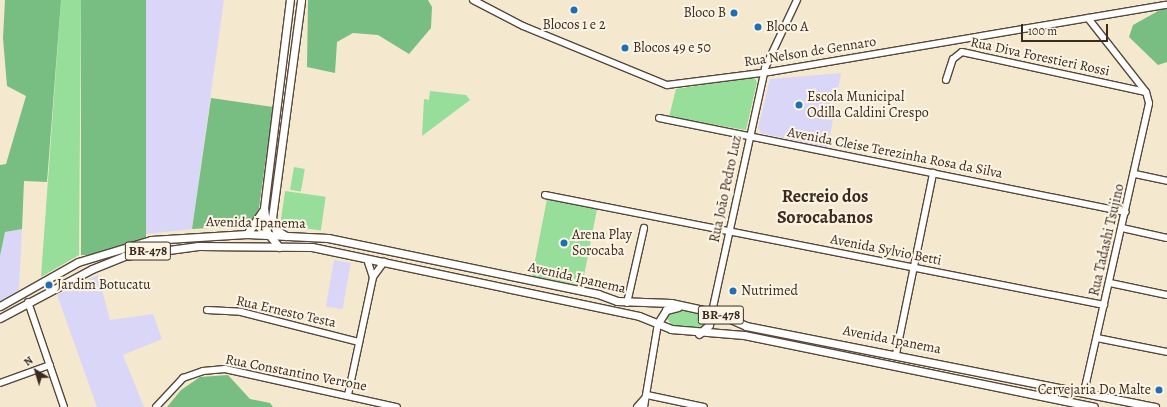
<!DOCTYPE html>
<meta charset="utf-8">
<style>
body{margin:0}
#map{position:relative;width:1167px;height:407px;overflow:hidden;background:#f4e9cf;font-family:Alegreya,serif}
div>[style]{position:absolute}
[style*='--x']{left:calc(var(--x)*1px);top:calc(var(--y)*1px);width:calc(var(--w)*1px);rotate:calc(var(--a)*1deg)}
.built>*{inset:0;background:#dad6f7;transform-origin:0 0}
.green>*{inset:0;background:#96de99;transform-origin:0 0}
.forest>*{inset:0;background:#78bd81;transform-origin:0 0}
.roads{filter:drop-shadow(1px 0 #574739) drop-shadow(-1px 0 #574739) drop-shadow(0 1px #574739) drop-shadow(0 -1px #574739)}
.minor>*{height:6px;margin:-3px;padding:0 3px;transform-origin:3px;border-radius:3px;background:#fff}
.major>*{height:7px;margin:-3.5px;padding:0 3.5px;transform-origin:3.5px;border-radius:3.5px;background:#fff}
.dots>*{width:11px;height:11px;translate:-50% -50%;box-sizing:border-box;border:2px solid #fcf5e5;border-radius:50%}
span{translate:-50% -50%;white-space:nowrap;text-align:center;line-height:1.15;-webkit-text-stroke:4px #fcf5e5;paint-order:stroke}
.shield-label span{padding:1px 3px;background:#fcf5e5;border:1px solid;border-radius:3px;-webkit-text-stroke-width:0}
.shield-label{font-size:13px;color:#3b2a1e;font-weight:700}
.poi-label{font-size:14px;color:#3b2a1e}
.right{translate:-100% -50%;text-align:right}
.left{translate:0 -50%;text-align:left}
.street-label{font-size:14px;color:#3b2a1e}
.district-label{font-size:18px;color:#3b2a1e;font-weight:700}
.north{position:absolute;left:16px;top:351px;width:40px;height:40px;-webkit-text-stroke:3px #fcf5e5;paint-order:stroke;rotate:322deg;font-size:11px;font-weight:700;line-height:16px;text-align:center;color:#3b2a1e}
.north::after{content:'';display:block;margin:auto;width:14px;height:18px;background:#3b2a1e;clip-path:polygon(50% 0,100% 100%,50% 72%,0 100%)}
.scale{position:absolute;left:1021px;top:24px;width:87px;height:18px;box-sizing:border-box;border:2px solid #3b2a1e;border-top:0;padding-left:5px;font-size:12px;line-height:14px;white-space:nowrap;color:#3b2a1e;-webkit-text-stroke:3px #fcf5e5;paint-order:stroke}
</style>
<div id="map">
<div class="built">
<i style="clip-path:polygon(146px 0,224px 0,192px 229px,146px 234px)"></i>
<i style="clip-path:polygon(841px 73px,828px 148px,761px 133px,758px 128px,770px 79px)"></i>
<i style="clip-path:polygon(22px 229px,19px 290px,0 301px,0 256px,5px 232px)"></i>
<i style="left:334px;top:260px;width:17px;height:47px;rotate:10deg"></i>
<i style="clip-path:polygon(98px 275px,110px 320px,153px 314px,162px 339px,123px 355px,144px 407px,97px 407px,57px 295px)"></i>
</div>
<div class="green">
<i style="clip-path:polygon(61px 0,81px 0,79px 255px,41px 277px)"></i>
<i style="clip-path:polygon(754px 77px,757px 82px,746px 130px,669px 117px,676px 89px)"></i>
<i style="clip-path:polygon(430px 91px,466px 95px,470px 100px,422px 136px,424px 99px,429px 100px)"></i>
<i style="left:294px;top:167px;width:11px;height:23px;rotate:10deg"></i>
<i style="left:285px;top:191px;width:41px;height:34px;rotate:8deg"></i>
<i style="left:547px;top:199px;width:51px;height:79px;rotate:11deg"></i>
<i style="clip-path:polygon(677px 309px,701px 312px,706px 322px,697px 330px,672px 325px,667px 319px,668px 314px)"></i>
</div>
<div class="forest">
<i style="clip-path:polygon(5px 0,61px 0,47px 182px,24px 181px,22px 229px,5px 232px,0 256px,0 165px,6px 164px,26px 96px,7px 86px,3px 38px)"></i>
<i style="left:81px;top:0;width:65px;height:255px"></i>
<i style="clip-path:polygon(308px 0,428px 0,432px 7px,431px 28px,409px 54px,378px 35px,353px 33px,337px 42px,335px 73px,307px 67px)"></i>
<i style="clip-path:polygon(1167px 6px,1167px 62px,1158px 65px,1129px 37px,1133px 25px)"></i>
<i style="clip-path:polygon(211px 98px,273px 107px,259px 208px,250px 224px,244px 226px,192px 229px)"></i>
<i style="clip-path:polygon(228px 375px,250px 399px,270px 403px,273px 407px,167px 407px,181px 390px,200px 377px)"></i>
</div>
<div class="roads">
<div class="minor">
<i style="--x:473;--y:0;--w:56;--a:27.5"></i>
<i style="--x:523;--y:26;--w:156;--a:22.3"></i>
<i style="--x:667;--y:85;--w:103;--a:-7.3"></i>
<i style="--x:769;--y:72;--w:403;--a:-9.6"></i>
<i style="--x:946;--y:80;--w:22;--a:-72"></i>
<i style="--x:953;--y:59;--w:11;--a:-38"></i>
<i style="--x:962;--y:52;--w:188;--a:12.3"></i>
<i style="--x:659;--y:118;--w:476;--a:11.4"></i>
<i style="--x:1135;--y:174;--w:33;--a:12"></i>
<i style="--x:545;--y:195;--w:570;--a:11.13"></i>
<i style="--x:1122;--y:228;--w:46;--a:12.5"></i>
<i style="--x:367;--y:259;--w:19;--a:72"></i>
<i style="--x:1110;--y:283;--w:58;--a:11.9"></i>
<i style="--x:28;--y:302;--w:111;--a:71.1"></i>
<i style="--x:627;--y:303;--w:77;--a:-77.2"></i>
<i style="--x:207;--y:310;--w:34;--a:3"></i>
<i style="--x:241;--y:312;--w:122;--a:14.3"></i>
<i style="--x:712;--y:312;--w:250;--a:-77.7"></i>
<i style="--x:765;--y:68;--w:75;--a:-64.8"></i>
<i style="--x:1097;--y:338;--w:71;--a:11.3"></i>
<i style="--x:896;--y:354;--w:185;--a:-78.4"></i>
<i style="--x:0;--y:383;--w:53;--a:-19.8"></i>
<i style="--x:1084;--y:392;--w:296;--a:-77.3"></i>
<i style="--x:1149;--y:103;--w:11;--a:-105"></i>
<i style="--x:1146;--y:92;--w:94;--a:-128.1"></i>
<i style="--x:348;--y:395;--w:121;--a:-78"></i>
<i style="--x:373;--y:277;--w:19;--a:-54"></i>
<i style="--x:647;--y:395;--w:58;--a:11.9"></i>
<i style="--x:156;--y:407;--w:40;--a:-47"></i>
<i style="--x:183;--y:378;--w:21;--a:-19"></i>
<i style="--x:203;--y:371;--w:22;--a:-5"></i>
<i style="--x:225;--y:369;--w:176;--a:12.5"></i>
<i style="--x:637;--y:407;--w:12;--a:-48"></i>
<i style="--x:644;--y:407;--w:85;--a:-80.5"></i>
</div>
<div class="major">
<i style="--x:247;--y:234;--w:29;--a:-56"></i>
<i style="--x:286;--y:236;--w:12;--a:-149"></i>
<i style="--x:276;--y:230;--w:13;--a:-108"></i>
<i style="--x:272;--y:218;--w:220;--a:-82.4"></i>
<i style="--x:279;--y:247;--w:19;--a:-129"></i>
<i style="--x:267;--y:232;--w:24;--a:-97"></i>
<i style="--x:264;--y:208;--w:210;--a:-82.9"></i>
<i style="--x:0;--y:306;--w:90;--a:-29.4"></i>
<i style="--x:78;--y:262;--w:76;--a:-16.8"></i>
<i style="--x:151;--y:240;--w:96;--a:-3.6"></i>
<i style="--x:247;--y:234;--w:81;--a:2.8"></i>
<i style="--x:328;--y:238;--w:276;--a:11.7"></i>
<i style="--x:598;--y:294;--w:20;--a:20"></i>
<i style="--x:617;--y:301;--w:54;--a:2.1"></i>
<i style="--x:671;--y:303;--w:47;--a:12.3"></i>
<i style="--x:717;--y:313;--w:32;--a:24"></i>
<i style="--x:746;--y:326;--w:417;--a:11.2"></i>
<i style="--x:0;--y:318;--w:104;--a:-28"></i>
<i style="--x:92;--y:269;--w:35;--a:-22"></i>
<i style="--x:124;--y:256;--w:75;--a:-7.7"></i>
<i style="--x:198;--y:246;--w:114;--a:0.5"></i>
<i style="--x:312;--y:247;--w:334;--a:11.9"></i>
<i style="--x:639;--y:316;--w:35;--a:22"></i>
<i style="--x:671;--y:329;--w:73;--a:4.7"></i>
<i style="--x:744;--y:335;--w:357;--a:11.6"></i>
<i style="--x:658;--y:323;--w:15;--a:-58"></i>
<i style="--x:666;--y:310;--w:12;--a:-14"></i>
<i style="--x:699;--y:334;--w:13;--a:-42"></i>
<i style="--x:709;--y:325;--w:13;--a:-77"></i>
</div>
</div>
<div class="dots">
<i style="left:574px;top:10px;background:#1f6fb2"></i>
<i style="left:734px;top:13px;background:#1f6fb2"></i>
<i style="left:758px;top:27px;background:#1f6fb2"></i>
<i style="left:625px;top:48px;background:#1f6fb2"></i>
<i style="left:799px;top:105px;background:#1f6fb2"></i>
<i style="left:564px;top:243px;background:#1f6fb2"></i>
<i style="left:49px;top:285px;background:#1f6fb2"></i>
<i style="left:733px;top:291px;background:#1f6fb2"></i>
<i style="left:1159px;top:390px;background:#1f6fb2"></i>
</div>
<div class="shield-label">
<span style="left:148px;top:251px">BR-478</span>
<span style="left:721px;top:315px">BR-478</span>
</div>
<div class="poi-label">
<span class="right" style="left:726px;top:13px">Bloco B</span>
<span style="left:574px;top:25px">Blocos 1 e 2</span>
<span class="left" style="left:766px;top:27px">Bloco A</span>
<span class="left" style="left:633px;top:48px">Blocos 49 e 50</span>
<span class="left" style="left:807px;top:105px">Escola Municipal<br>Odilla Caldini Crespo</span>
<span class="left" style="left:572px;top:243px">Arena Play<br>Sorocaba</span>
<span class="left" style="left:57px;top:285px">Jardim Botucatu</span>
<span class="left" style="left:741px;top:291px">Nutrimed</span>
<span class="right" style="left:1151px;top:390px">Cervejaria Do Malte</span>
</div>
<div class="street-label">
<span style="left:810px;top:52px;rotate:-9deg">Rua Nelson de Gennaro</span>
<span style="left:1040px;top:57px;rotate:12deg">Rua Diva Forestieri Rossi</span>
<span style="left:895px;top:153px;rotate:11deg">Avenida Cleise Terezinha Rosa da Silva</span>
<span style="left:726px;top:189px;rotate:-78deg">Rua João Pedro Luz</span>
<span style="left:256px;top:223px;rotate:1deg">Avenida Ipanema</span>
<span style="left:1107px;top:240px;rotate:-77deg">Rua Tadashi Tsujino</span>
<span style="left:886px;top:250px;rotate:11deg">Avenida Sylvio Betti</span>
<span style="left:577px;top:278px;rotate:13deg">Avenida Ipanema</span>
<span style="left:286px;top:312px;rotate:13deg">Rua Ernesto Testa</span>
<span style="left:892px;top:340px;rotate:11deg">Avenida Ipanema</span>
<span style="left:296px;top:373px;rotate:11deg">Rua Constantino Verrone</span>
</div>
<div class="district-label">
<span style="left:825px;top:207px">Recreio dos<br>Sorocabanos</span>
</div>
<div class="north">N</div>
<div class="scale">100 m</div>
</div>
